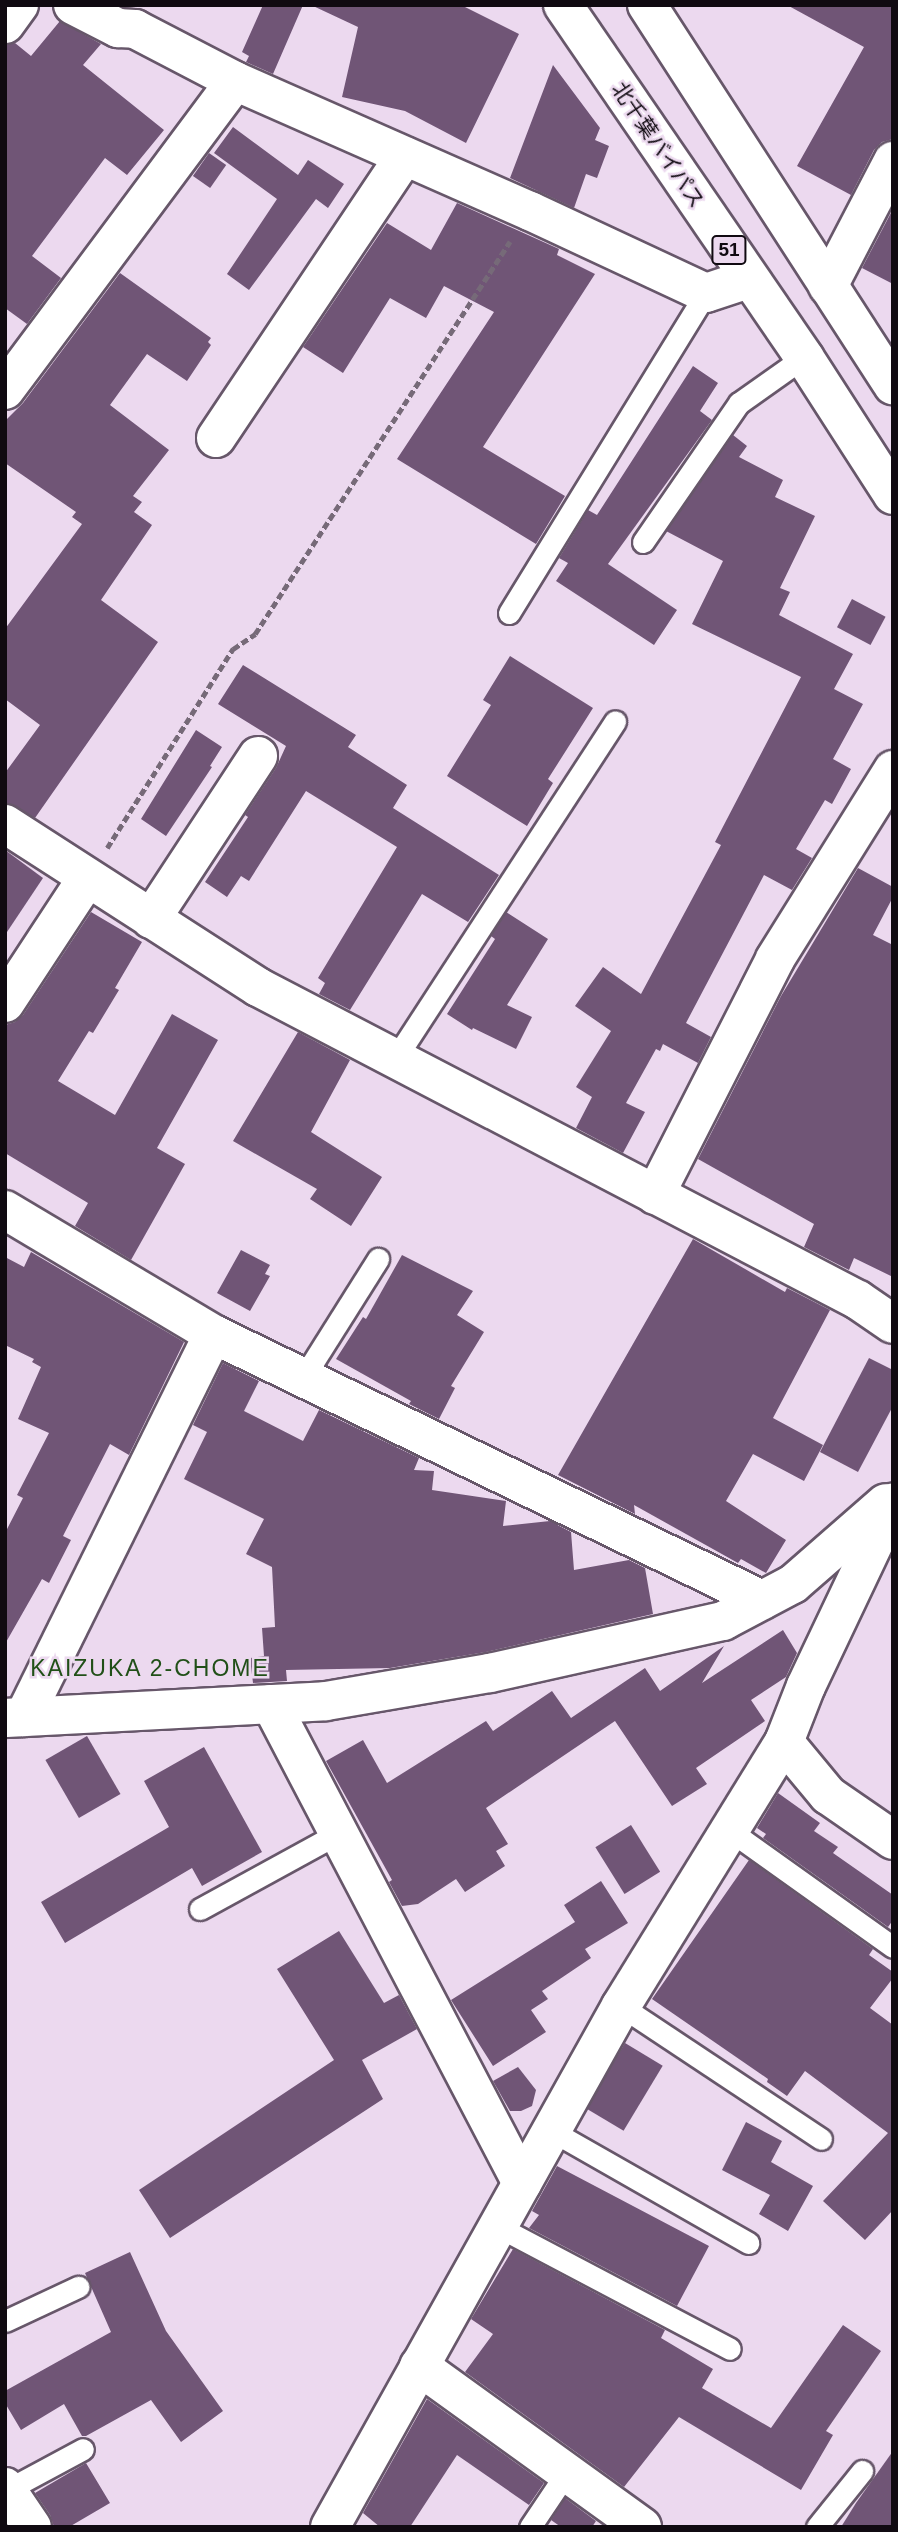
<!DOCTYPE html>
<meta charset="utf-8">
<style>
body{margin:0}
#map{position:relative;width:898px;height:2532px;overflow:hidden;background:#ecd9ef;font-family:Helvetica,"Noto Sans JP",sans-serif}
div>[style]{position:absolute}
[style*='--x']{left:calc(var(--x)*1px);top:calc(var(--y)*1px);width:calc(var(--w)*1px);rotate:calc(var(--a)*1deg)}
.building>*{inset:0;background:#705576;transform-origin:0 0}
.path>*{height:4.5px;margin-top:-2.25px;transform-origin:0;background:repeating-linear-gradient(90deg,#766a78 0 7px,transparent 0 10.5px)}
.roads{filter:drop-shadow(2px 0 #67576a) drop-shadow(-2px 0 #67576a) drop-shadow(0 2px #67576a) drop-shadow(0 -2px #67576a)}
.service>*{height:21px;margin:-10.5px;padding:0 10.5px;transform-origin:10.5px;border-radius:10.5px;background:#fff}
.minor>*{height:38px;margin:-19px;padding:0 19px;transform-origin:19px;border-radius:19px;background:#fff}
.trunk>*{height:38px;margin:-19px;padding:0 19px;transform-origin:19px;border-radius:19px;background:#fff}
span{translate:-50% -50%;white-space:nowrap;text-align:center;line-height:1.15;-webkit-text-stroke:5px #ecd9ef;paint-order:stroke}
.shield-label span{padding:2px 5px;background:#ecd9ef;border:2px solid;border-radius:5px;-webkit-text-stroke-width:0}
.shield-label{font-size:19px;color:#100a11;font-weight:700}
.street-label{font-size:21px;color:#100a11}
.neighbourhood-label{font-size:23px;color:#215018;letter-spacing:2px}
.frame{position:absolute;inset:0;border:7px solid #100a11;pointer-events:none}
</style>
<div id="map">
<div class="building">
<i style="clip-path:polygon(263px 5px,303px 5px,273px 74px,246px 62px,249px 56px,242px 52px)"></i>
<i style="clip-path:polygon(311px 5px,461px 5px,519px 34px,466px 143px,405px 111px,342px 97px,358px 27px)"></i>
<i style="clip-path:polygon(787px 5px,893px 5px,893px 139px,882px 142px,874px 150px,851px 195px,797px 166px,864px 47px)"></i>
<i style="clip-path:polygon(60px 21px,101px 44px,83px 65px,164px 130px,127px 175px,105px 158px,32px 256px,61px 278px,27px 324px,5px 308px,5px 45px,15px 43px,31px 56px)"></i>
<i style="clip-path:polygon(553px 65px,600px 128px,595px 140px,609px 146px,597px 178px,586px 174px,574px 208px,510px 178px)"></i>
<i style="clip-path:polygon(233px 127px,298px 175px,308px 160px,344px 184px,328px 208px,316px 199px,249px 290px,227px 274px,277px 199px,214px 153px)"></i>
<i style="left:209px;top:153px;width:21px;height:28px;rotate:35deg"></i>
<i style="clip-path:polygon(457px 203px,559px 249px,557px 255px,595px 274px,483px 447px,565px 496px,536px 544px,397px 459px,494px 312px,444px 286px,426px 318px,390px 298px,343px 373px,303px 347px,387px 223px,431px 250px)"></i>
<i style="clip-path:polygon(893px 209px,893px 284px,862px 268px)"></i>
<i style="clip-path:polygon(120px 273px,211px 338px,208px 342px,211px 345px,187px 381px,147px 354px,110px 405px,169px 450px,133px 496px,142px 502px,134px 512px,152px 525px,101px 600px,158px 642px,35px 818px,5px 802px,5px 773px,40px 725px,5px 699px,5px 629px,82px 524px,72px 517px,76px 512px,5px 463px,5px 421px,23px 403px)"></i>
<i style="clip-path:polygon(693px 366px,718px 383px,700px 411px,712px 420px,608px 564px,677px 610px,654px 645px,556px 581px,568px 563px,559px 558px,588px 510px,597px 515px)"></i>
<i style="clip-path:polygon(733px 435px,747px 446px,739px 457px,783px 480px,775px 497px,815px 516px,780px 588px,790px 592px,779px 615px,853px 654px,834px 689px,863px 704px,833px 759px,851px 769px,832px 804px,825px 800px,796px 849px,812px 858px,792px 890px,764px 875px,686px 1023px,711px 1037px,698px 1063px,663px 1044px,660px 1051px,656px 1049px,626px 1103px,645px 1112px,623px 1153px,576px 1128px,592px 1097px,576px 1087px,611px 1031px,575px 1006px,603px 967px,641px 994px,721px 845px,715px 842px,801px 677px,692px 624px,723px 561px,666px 531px)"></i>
<i style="left:852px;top:599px;width:38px;height:32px;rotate:28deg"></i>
<i style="clip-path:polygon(510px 656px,593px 708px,548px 779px,553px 783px,527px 826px,447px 776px,491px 705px,483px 700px)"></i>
<i style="clip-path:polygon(243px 665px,356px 735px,348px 747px,407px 785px,393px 808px,499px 875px,468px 922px,422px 894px,350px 1010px,319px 994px,325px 983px,318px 978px,397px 847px,306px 791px,249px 881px,241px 876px,227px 897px,205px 882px,248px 817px,245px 815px,276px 768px,286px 746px,218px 704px)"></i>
<i style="clip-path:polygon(196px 730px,222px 747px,210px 766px,212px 767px,166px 836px,141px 819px)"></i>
<i style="clip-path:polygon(5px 850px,43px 878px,5px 935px)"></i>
<i style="clip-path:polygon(858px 868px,893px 887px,893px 897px,873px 935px,893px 945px,893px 1277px,854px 1258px,849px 1270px,804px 1247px,814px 1224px,698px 1159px,781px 996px)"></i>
<i style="clip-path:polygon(91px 912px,142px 942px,115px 988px,119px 990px,93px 1033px,89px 1031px,58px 1081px,115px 1115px,172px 1014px,218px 1040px,157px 1148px,185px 1164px,131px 1260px,75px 1226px,88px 1203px,5px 1153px,5px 1025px,15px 1022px,23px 1015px)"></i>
<i style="clip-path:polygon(506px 912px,548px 939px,507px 1005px,532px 1017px,516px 1049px,473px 1028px,472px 1030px,447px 1014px,495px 939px,491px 936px)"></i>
<i style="clip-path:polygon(298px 1032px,350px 1060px,311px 1132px,382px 1177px,351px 1226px,310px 1199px,317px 1189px,233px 1141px)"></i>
<i style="clip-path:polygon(693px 1239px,785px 1292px,787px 1288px,830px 1310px,773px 1418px,823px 1445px,804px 1481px,753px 1454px,726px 1501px,786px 1540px,766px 1573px,741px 1559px,738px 1563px,634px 1505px,635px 1514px,558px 1475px)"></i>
<i style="clip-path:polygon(241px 1250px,270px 1265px,265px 1274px,270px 1276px,250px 1311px,217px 1293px)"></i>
<i style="clip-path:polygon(31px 1252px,184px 1342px,129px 1455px,110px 1444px,63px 1536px,71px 1540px,49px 1583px,42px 1579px,5px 1644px,5px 1533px,23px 1498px,17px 1495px,49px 1433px,18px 1419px,41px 1367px,32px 1362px,34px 1359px,5px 1345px,5px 1257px,24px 1267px)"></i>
<i style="clip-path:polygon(402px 1255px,473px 1291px,457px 1315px,484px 1332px,451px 1386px,455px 1388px,439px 1419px,409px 1404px,411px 1401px,336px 1359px,363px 1317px,366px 1319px)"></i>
<i style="clip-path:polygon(869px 1358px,893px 1370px,893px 1406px,858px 1472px,820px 1452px)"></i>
<i style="clip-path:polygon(223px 1363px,259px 1381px,244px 1411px,303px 1441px,319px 1410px,419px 1458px,414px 1470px,434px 1471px,432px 1490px,506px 1501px,503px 1526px,550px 1521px,571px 1532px,574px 1570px,629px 1560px,645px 1568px,653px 1614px,486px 1652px,390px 1668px,286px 1670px,287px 1681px,253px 1683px,250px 1658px,264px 1656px,262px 1628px,275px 1627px,272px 1567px,246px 1554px,264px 1519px,184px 1479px,207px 1432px,193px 1425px)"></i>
<i style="clip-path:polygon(783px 1630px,797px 1653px,786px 1677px,751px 1700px,765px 1721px,696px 1768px,707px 1784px,672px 1806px,615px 1721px,486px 1808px,508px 1844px,496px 1851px,505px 1866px,465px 1892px,456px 1879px,418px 1904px,402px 1906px,389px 1882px,392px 1880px,326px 1761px,363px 1740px,387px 1783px,486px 1721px,493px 1731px,552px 1691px,571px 1718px,645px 1668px,660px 1691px,724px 1646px,702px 1683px)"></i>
<i style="left:87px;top:1736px;width:67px;height:48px;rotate:60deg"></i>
<i style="clip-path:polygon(204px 1747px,262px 1852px,202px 1886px,192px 1868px,65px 1943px,41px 1902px,169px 1827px,144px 1781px)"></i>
<i style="clip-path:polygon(778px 1793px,820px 1823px,814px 1831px,838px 1847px,833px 1853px,893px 1895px,893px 1920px,888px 1927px,763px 1838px,766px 1834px,757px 1828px)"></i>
<i style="left:631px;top:1825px;width:55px;height:42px;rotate:58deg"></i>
<i style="clip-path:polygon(749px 1860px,873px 1949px,869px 1955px,893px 1972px,893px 1978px,870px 2008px,893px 2025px,893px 2210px,865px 2240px,823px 2201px,888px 2133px,805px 2071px,787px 2096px,767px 2082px,768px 2079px,652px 1999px)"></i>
<i style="clip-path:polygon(601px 1881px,628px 1923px,585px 1949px,591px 1958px,542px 1991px,548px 1999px,531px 2010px,546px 2032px,493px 2066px,451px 2000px,575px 1922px,564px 1905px)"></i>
<i style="clip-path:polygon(339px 1931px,384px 2003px,399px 1995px,417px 2029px,362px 2060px,383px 2099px,170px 2238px,139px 2190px,334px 2060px,277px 1969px)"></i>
<i style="left:625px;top:2043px;width:44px;height:76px;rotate:31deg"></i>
<i style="clip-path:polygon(518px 2067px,536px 2090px,532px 2106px,521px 2111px,510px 2111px,493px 2081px)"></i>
<i style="clip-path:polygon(746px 2122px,782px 2141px,771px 2162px,813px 2186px,788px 2231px,759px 2214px,770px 2195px,722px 2170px)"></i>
<i style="clip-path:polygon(557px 2166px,709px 2246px,677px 2306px,529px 2228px,539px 2215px,532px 2211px)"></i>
<i style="clip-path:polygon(513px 2249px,665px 2330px,661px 2338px,713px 2369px,702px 2388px,771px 2428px,843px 2325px,881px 2351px,826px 2431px,833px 2435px,801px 2490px,679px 2417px,624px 2487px,465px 2372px,493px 2334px,471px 2319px)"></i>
<i style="clip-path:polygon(130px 2252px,166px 2331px,223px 2411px,181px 2442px,151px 2400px,86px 2436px,82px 2436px,64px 2404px,21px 2430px,5px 2403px,5px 2391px,111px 2332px,85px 2273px)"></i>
<i style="clip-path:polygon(427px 2399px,544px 2483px,529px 2505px,457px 2455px,410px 2527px,380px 2527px,363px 2513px)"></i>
<i style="clip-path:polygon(893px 2451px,893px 2527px,841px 2527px,856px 2503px)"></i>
<i style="clip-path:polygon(86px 2463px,110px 2503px,69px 2527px,54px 2527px,50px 2515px,35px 2493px)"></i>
<i style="clip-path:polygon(565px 2498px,596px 2521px,592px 2527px,561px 2527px,551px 2520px)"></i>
</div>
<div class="path">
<i style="--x:107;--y:848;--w:236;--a:-57.7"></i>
<i style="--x:233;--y:649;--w:27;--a:-34"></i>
<i style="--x:255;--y:634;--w:468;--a:-57"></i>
</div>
<div class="roads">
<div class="service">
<i style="--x:643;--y:542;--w:169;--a:-55.4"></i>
<i style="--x:739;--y:403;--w:80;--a:-35.3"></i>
<i style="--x:509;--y:613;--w:376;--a:-58.4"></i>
<i style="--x:395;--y:1059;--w:403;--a:-56.9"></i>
<i style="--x:303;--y:1378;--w:141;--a:-57.8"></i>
<i style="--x:729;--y:1830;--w:201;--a:35.5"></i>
<i style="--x:200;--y:1909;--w:158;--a:-28.7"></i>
<i style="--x:621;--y:2006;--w:240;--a:33.6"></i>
<i style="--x:552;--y:2131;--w:226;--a:29.7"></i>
<i style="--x:497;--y:2226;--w:263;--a:27.8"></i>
<i style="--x:5;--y:2321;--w:81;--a:-25"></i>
<i style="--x:7;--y:2490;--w:86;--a:-28.3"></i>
<i style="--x:530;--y:2527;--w:66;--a:-56.1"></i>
<i style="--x:817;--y:2527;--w:72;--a:-51.2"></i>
</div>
<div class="minor">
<i style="--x:73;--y:5;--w:51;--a:27.1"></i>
<i style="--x:118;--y:28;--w:17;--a:3"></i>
<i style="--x:135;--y:29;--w:113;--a:27.5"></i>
<i style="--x:235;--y:81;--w:322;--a:23.8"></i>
<i style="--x:530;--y:211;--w:194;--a:25"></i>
<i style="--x:706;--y:293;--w:44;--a:-18.4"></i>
<i style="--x:5;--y:24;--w:24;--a:-54"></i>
<i style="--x:828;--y:286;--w:141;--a:-62.5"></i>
<i style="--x:5;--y:390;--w:385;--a:-53.3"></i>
<i style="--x:216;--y:438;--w:339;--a:-56.2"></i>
<i style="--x:5;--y:824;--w:301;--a:32.8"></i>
<i style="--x:258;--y:987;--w:677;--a:27.55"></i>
<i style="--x:858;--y:1300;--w:42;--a:34.4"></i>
<i style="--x:151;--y:919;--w:195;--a:-56.7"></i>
<i style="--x:5;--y:1003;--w:149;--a:-56.7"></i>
<i style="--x:655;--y:1195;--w:265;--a:-63"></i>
<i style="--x:775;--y:959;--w:223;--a:-58"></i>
<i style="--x:5;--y:1210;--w:242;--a:30.8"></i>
<i style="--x:213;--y:1334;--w:610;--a:25.85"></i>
<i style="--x:271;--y:1704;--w:541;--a:62.35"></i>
<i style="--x:24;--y:1717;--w:427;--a:-63.7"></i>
<i style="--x:5;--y:1718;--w:321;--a:-3"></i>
<i style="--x:326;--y:1701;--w:166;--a:-9.7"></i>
<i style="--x:490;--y:1673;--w:239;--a:-12.6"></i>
<i style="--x:723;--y:1621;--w:79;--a:-27.9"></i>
<i style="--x:793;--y:1584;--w:123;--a:-41.1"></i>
<i style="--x:784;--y:1742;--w:69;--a:50.3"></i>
<i style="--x:828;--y:1795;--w:79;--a:34.7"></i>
<i style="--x:419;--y:2366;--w:275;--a:35.8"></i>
<i style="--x:5;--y:2487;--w:48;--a:56"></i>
<i style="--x:330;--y:2527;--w:597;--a:-60.81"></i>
<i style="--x:621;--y:2006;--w:310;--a:-58.3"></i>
<i style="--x:784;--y:1742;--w:60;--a:-68.6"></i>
<i style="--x:806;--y:1686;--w:203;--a:-64.6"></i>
</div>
<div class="trunk">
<i style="--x:563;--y:5;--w:427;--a:55.6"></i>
<i style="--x:804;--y:357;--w:164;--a:57.2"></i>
<i style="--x:647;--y:5;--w:453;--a:57.1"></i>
</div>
</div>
<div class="shield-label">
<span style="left:729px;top:250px">51</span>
</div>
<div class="street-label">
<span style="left:658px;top:145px;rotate:56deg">北千葉バイパス</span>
</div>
<div class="neighbourhood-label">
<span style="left:150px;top:1668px">KAIZUKA 2-CHOME</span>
</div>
<div class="frame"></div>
</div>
